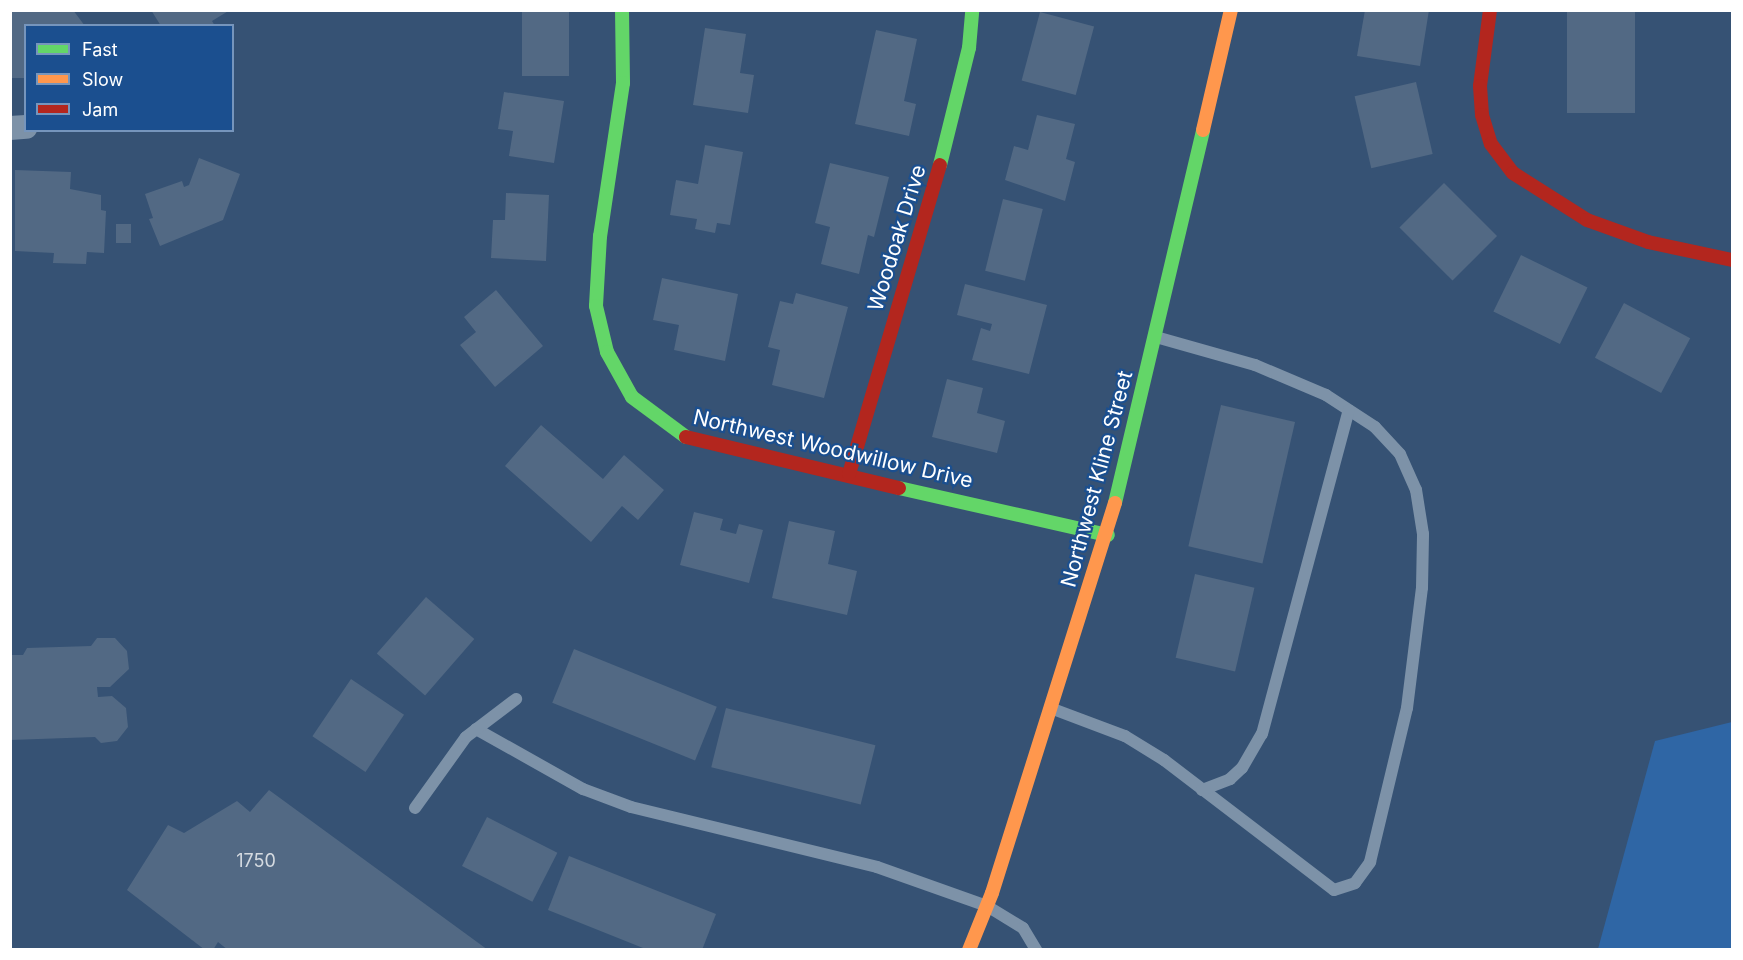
<!DOCTYPE html>
<style>
body{margin:0}
#map{position:relative;width:1743px;height:960px;overflow:hidden;background:#365274;font-family:Inter,sans-serif}
div>[style]{position:absolute}
[style*='--x']{left:calc(var(--x)*1px);top:calc(var(--y)*1px);width:calc(var(--w)*1px);rotate:calc(var(--a)*1deg)}
.green>*{inset:0;background:#2f66a5}
.building>*{inset:0;background:#526984;transform-origin:0 0}
.lane>*{height:12px;margin:-6px;padding:0 6px;transform-origin:6px;border-radius:6px;background:#7d92a8}
.street>*{height:24px;margin:-12px;padding:0 12px;transform-origin:12px;border-radius:12px;background:#7d92a8}
.fast>*{height:14px;margin:-7px;padding:0 7px;transform-origin:7px;border-radius:7px;background:#63d668}
.slow>*{height:14px;margin:-7px;padding:0 7px;transform-origin:7px;border-radius:7px;background:#ff974d}
.jam>*{height:14px;margin:-7px;padding:0 7px;transform-origin:7px;border-radius:7px;background:#b3261e}
span{translate:-50% -50%;white-space:nowrap;text-align:center;line-height:1.15;-webkit-text-stroke:4.5px #1b4f8f;paint-order:stroke}
.number-label{font-size:18px;color:#d4dae0}
.number-label span{-webkit-text-stroke-width:0}
.street-label{font-size:21px;color:#fff}
.frame{position:absolute;inset:0;border:12px solid #fff;pointer-events:none}
.legend{position:absolute;left:24px;top:24px;width:210px;height:108px;box-sizing:border-box;background:#1b4f8f;border:2px solid #7695bc;margin:0;padding:8px 10px;list-style:none;font-size:18px;color:#fff}
.legend li{display:flex;align-items:center;gap:12px;height:30px}
.legend b{width:30px;border:2px solid #7695bc}
</style>
<div id="map">
<div class="green">
<i style="clip-path:polygon(1732px 722px,1732px 949px,1598px 949px,1655px 741px)"></i>
</div>
<div class="building">
<i style="clip-path:polygon(10px 10px,73px 10px,85px 26px,26px 26px,26px 78px,10px 78px)"></i>
<i style="clip-path:polygon(151px 10px,230px 10px,212px 21px,215px 26px,161px 26px)"></i>
<i style="left:522px;top:10px;width:47px;height:66px"></i>
<i style="clip-path:polygon(1365px 10px,1429px 10px,1420px 66px,1357px 56px)"></i>
<i style="left:1567px;top:10px;width:68px;height:103px"></i>
<i style="left:1040px;top:12px;width:56px;height:71px;rotate:15deg"></i>
<i style="clip-path:polygon(705px 28px,746px 34px,740px 73px,754px 75px,748px 113px,693px 105px)"></i>
<i style="clip-path:polygon(876px 30px,917px 39px,904px 101px,916px 104px,909px 136px,855px 124px)"></i>
<i style="left:1416px;top:82px;width:74px;height:63px;rotate:77deg"></i>
<i style="clip-path:polygon(504px 92px,564px 101px,554px 163px,509px 156px,513px 131px,498px 129px)"></i>
<i style="clip-path:polygon(1037px 115px,1075px 124px,1066px 159px,1075px 162px,1065px 201px,1005px 180px,1014px 146px,1028px 150px)"></i>
<i style="clip-path:polygon(705px 145px,743px 152px,730px 225px,717px 223px,715px 233px,695px 229px,697px 219px,670px 215px,676px 180px,698px 184px)"></i>
<i style="clip-path:polygon(199px 158px,240px 174px,223px 220px,160px 246px,149px 219px,153px 218px,145px 194px,182px 181px,184px 187px,189px 185px)"></i>
<i style="clip-path:polygon(830px 163px,889px 177px,874px 237px,868px 235px,859px 274px,821px 264px,830px 227px,815px 223px)"></i>
<i style="clip-path:polygon(15px 170px,71px 172px,70px 189px,101px 195px,101px 210px,106px 211px,104px 253px,87px 252px,86px 264px,53px 263px,54px 253px,15px 251px)"></i>
<i style="left:1444px;top:183px;width:75px;height:63px;rotate:45deg"></i>
<i style="clip-path:polygon(506px 193px,549px 195px,546px 261px,491px 258px,493px 220px,505px 220px)"></i>
<i style="left:1003px;top:199px;width:41px;height:74px;rotate:14deg"></i>
<i style="left:116px;top:224px;width:15px;height:19px"></i>
<i style="left:1521px;top:255px;width:74px;height:63px;rotate:26deg"></i>
<i style="clip-path:polygon(662px 278px,738px 294px,725px 361px,674px 350px,679px 325px,653px 320px)"></i>
<i style="clip-path:polygon(965px 284px,1047px 305px,1029px 374px,972px 360px,981px 328px,990px 331px,992px 324px,957px 315px)"></i>
<i style="clip-path:polygon(496px 290px,543px 346px,495px 387px,460px 345px,476px 332px,464px 317px)"></i>
<i style="clip-path:polygon(796px 293px,848px 307px,824px 398px,772px 385px,780px 350px,768px 347px,780px 301px,793px 304px)"></i>
<i style="left:1624px;top:303px;width:75px;height:62px;rotate:28deg"></i>
<i style="clip-path:polygon(947px 379px,983px 388px,977px 413px,1005px 421px,997px 453px,932px 437px)"></i>
<i style="left:1221px;top:405px;width:76px;height:145px;rotate:13deg"></i>
<i style="clip-path:polygon(541px 425px,603px 479px,624px 455px,664px 490px,638px 520px,622px 506px,591px 542px,505px 466px)"></i>
<i style="clip-path:polygon(694px 512px,723px 519px,720px 530px,736px 534px,739px 524px,763px 530px,749px 583px,680px 565px)"></i>
<i style="clip-path:polygon(789px 521px,835px 531px,828px 564px,857px 571px,847px 615px,772px 598px)"></i>
<i style="left:1195px;top:574px;width:61px;height:86px;rotate:13deg"></i>
<i style="left:426px;top:597px;width:64px;height:75px;rotate:41deg"></i>
<i style="clip-path:polygon(97px 638px,115px 638px,127px 651px,129px 669px,110px 687px,97px 687px,98px 697px,112px 696px,126px 708px,128px 727px,117px 741px,101px 743px,95px 737px,10px 740px,10px 655px,23px 655px,27px 648px,91px 646px)"></i>
<i style="left:574px;top:649px;width:154px;height:58px;rotate:22deg"></i>
<i style="left:351px;top:679px;width:64px;height:69px;rotate:34deg"></i>
<i style="left:726px;top:708px;width:154px;height:61px;rotate:14deg"></i>
<i style="clip-path:polygon(269px 790px,488px 950px,228px 950px,218px 942px,213px 950px,205px 950px,127px 890px,168px 825px,184px 833px,237px 801px,250px 812px)"></i>
<i style="left:487px;top:817px;width:79px;height:55px;rotate:27deg"></i>
<i style="clip-path:polygon(569px 856px,716px 914px,702px 950px,648px 950px,548px 910px)"></i>
</div>
<div class="lane">
<i style="--x:1053;--y:709;--w:77;--a:20.6"></i>
<i style="--x:1125;--y:736;--w:46;--a:31.6"></i>
<i style="--x:1164;--y:760;--w:214;--a:37.4"></i>
<i style="--x:1334;--y:890;--w:22;--a:-18"></i>
<i style="--x:1355;--y:883;--w:26;--a:-54"></i>
<i style="--x:1370;--y:862;--w:158;--a:-76.5"></i>
<i style="--x:1407;--y:708;--w:121;--a:-82.9"></i>
<i style="--x:1422;--y:588;--w:54;--a:-88.9"></i>
<i style="--x:1423;--y:534;--w:45;--a:-99"></i>
<i style="--x:1416;--y:490;--w:39;--a:-114"></i>
<i style="--x:1400;--y:454;--w:37;--a:-133"></i>
<i style="--x:1375;--y:427;--w:59;--a:-146.9"></i>
<i style="--x:1326;--y:395;--w:77;--a:-157.1"></i>
<i style="--x:1255;--y:365;--w:103;--a:-164.2"></i>
<i style="--x:476;--y:729;--w:123;--a:29.3"></i>
<i style="--x:583;--y:789;--w:51;--a:20.6"></i>
<i style="--x:631;--y:807;--w:253;--a:13.7"></i>
<i style="--x:877;--y:867;--w:117;--a:19.5"></i>
<i style="--x:987;--y:906;--w:42;--a:31.4"></i>
<i style="--x:1023;--y:928;--w:26;--a:59"></i>
<i style="--x:1202;--y:790;--w:30;--a:-21"></i>
<i style="--x:1230;--y:779;--w:16;--a:-43"></i>
<i style="--x:1242;--y:768;--w:39;--a:-60"></i>
<i style="--x:1262;--y:734;--w:335;--a:-75"></i>
<i style="--x:415;--y:808;--w:87;--a:-54.3"></i>
<i style="--x:466;--y:737;--w:63;--a:-37.2"></i>
</div>
<div class="street">
<i style="--x:10;--y:128;--w:16;--a:-4"></i>
</div>
<div class="fast">
<i style="--x:622;--y:10;--w:73;--a:89.2"></i>
<i style="--x:623;--y:83;--w:155;--a:98.5"></i>
<i style="--x:600;--y:236;--w:70;--a:93.3"></i>
<i style="--x:596;--y:306;--w:47;--a:76.6"></i>
<i style="--x:607;--y:352;--w:51;--a:60.9"></i>
<i style="--x:632;--y:397;--w:67;--a:36.5"></i>
<i style="--x:940;--y:165;--w:121;--a:-76.1"></i>
<i style="--x:969;--y:48;--w:38;--a:-85"></i>
<i style="--x:899;--y:488;--w:214;--a:12.7"></i>
<i style="--x:1115;--y:503;--w:383;--a:-76.7"></i>
</div>
<div class="slow">
<i style="--x:1203;--y:130;--w:123;--a:-76.9"></i>
<i style="--x:969;--y:950;--w:61;--a:-68"></i>
<i style="--x:992;--y:893;--w:409;--a:-72.5"></i>
</div>
<div class="jam">
<i style="--x:1490;--y:10;--w:77;--a:97.5"></i>
<i style="--x:1480;--y:86;--w:29;--a:86"></i>
<i style="--x:1482;--y:115;--w:30;--a:73"></i>
<i style="--x:1491;--y:144;--w:36;--a:53"></i>
<i style="--x:1513;--y:173;--w:88;--a:32.4"></i>
<i style="--x:1587;--y:220;--w:65;--a:19.8"></i>
<i style="--x:1648;--y:242;--w:86;--a:12.1"></i>
<i style="--x:686;--y:437;--w:219;--a:13.5"></i>
<i style="--x:849;--y:474;--w:322;--a:-73.6"></i>
</div>
<div class="number-label">
<span style="left:256px;top:861px">1750</span>
</div>
<div class="street-label">
<span style="left:897px;top:238px;rotate:-73deg">Woodoak Drive</span>
<span style="left:833px;top:449px;rotate:13deg">Northwest Woodwillow Drive</span>
<span style="left:1097px;top:479px;rotate:-75deg">Northwest Kline Street</span>
</div>
<div class="frame"></div>
<ul class="legend">
<li><b style="height:8px;background:#63d668"></b>Fast</li>
<li><b style="height:8px;background:#ff974d"></b>Slow</li>
<li><b style="height:8px;background:#b3261e"></b>Jam</li>
</ul>
</div>
